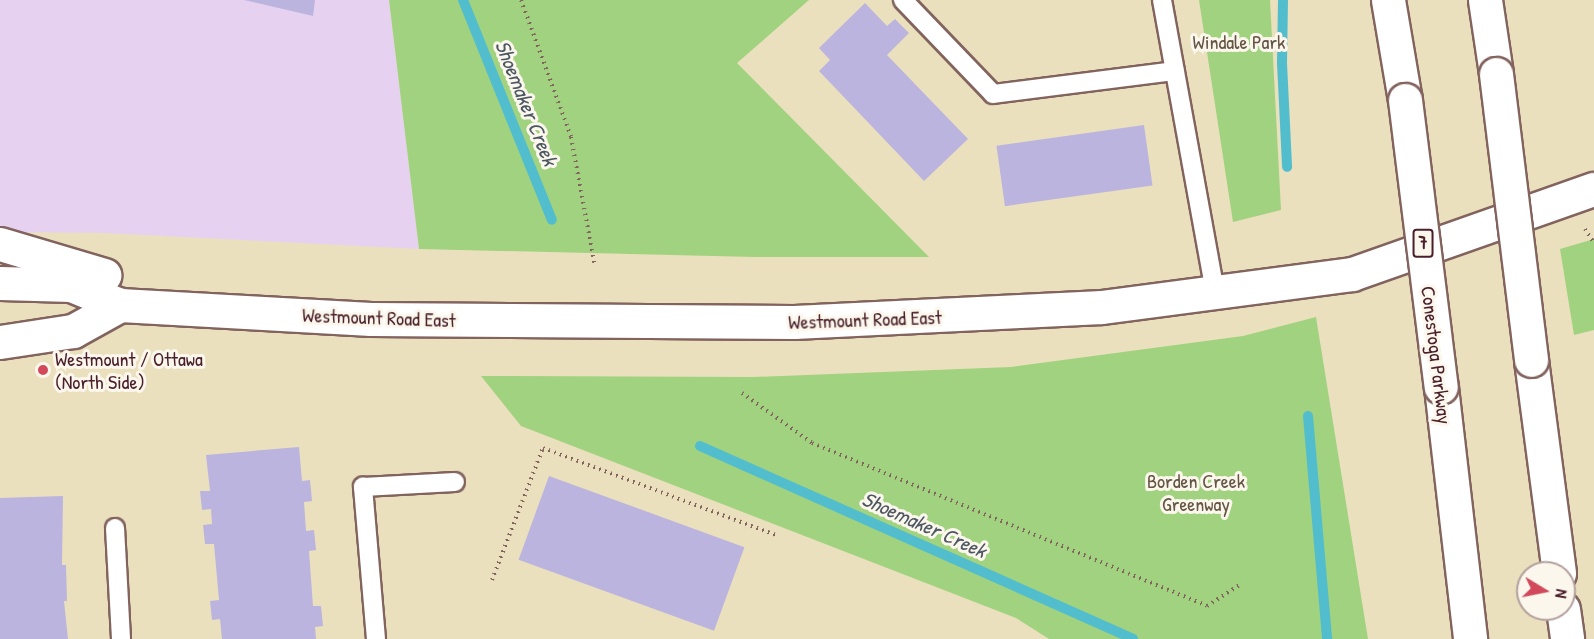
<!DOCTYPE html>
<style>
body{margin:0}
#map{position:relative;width:1594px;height:639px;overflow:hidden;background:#ebe0bd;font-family:"Patrick Hand",sans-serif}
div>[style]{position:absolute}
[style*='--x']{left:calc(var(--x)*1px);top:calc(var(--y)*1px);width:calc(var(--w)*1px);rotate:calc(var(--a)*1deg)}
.built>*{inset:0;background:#e6d2f0}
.green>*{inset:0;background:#a1d280}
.stream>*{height:10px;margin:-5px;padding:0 5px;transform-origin:5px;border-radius:5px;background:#52becd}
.building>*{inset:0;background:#bab4df;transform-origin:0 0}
.path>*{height:4px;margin-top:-2px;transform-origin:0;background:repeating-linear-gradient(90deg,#82635e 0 1.5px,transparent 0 6px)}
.roads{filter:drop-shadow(2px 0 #82635e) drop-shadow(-2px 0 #82635e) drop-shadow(0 2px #82635e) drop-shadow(0 -2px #82635e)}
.lane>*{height:18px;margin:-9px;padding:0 9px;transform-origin:9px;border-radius:9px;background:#fff}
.secondary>*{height:33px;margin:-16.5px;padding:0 16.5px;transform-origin:16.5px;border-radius:16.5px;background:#fff}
.highway>*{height:33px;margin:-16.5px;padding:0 16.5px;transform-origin:16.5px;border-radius:16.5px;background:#fff}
.bridges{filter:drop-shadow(2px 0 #82635e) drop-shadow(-2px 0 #82635e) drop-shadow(0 2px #82635e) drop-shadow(0 -2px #82635e)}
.highway-bridge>*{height:33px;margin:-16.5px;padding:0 16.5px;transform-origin:16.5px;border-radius:16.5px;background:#fff}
.dots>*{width:16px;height:16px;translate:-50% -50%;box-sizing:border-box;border:3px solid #fbf7ec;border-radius:50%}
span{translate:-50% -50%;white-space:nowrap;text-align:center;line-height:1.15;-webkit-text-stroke:6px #fbf7ec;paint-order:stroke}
.shield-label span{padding:2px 4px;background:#fbf7ec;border:2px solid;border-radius:4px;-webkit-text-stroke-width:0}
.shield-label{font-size:18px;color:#4a1f2b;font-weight:700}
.park-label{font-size:20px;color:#645544}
.street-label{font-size:20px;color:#4a1f2b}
.poi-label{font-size:20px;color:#4a1f2b}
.left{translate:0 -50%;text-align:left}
.water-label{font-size:21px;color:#4d5764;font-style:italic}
.north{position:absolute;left:1516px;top:561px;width:60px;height:60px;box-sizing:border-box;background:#fbf7ec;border:2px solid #b4a19f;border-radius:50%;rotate:100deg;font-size:16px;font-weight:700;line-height:24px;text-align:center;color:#4a1f2b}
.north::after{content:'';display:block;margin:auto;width:21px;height:27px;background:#d1495b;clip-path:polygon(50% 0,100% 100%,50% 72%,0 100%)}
</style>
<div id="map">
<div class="built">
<i style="clip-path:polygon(0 0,389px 0,419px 249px,103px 233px,0 232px)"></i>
</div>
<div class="green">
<i style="clip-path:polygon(389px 0,809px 0,737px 63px,929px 257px,755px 257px,419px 249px)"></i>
<i style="clip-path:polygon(1199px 0,1270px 0,1281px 210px,1233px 222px)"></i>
<i style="clip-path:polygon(1594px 239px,1594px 330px,1574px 335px,1560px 249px)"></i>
<i style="clip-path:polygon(1316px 317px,1368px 639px,1049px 639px,1016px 618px,521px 426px,481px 376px,753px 377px,1011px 367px,1243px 336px)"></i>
</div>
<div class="stream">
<i style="--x:463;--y:0;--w:237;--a:68"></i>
<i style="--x:1283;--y:0;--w:63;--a:90.9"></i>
<i style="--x:1282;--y:63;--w:104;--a:87.2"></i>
<i style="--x:1308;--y:416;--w:224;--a:85.1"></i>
<i style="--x:700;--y:446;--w:474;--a:24"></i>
</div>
<div class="building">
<i style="clip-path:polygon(244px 0,315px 0,313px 16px)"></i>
<i style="clip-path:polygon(865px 3px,887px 26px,895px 19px,909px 33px,887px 55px,968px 139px,924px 181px,819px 71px,830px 60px,819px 48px)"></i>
<i style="left:1144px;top:125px;width:61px;height:149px;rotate:82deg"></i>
<i style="clip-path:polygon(299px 447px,302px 481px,310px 480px,312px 501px,304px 502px,306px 531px,314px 530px,316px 550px,309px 551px,313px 606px,321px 606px,323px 626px,315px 627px,316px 639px,222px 639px,220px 619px,212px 620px,210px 601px,219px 600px,214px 544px,205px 544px,203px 525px,212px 524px,211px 509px,202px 510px,200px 491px,210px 491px,206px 455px)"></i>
<i style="left:549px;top:476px;width:208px;height:89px;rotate:20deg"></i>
<i style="clip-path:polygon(63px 496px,62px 565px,66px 565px,67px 601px,64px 601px,68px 639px,0 639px,0 498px)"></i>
</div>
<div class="path">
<i style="--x:521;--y:0;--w:146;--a:69.9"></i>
<i style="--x:571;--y:137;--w:131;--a:79.5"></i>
<i style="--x:1585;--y:229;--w:17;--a:57"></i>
<i style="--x:742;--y:393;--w:86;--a:35.5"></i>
<i style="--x:812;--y:443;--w:427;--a:22.4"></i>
<i style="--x:1207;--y:606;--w:40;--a:-32.9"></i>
<i style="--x:492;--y:580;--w:142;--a:-68.9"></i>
<i style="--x:543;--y:448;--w:249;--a:20.5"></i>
</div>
<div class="roads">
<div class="lane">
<i style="--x:903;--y:0;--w:130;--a:46.2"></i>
<i style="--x:993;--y:94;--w:183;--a:-7.2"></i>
<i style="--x:1162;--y:0;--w:297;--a:79.7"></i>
<i style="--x:115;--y:528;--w:111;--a:86.9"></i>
<i style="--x:376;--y:639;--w:153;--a:-94.9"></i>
<i style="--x:363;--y:487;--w:92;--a:-3.1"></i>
</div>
<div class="secondary">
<i style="--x:0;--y:244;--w:109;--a:16.6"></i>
<i style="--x:0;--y:283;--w:71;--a:1.6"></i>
<i style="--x:71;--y:285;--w:53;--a:22.2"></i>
<i style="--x:120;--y:305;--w:251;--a:3.2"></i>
<i style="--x:371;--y:319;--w:423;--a:0.4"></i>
<i style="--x:794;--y:322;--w:308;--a:-2.8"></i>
<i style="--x:1102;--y:307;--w:252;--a:-7.5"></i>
<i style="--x:1352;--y:274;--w:256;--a:-19.4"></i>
<i style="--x:0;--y:342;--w:74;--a:-8.6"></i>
<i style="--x:73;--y:331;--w:54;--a:-29"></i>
</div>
<div class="highway">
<i style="--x:1388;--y:0;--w:101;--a:80.4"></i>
<i style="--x:1485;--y:0;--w:75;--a:81.5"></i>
<i style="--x:1531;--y:360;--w:215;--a:82.5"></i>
<i style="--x:1441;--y:387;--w:254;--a:83.4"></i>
<i style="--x:1563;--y:609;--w:30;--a:82"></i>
</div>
</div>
<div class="bridges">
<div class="highway-bridge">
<i style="--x:1496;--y:74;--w:288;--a:83"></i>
<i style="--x:1405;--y:100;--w:289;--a:82.9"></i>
</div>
</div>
<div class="dots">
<i style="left:43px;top:370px;background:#d1495b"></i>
</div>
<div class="shield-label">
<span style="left:1423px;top:243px">7</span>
</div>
<div class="park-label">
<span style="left:1239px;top:41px">Windale Park</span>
<span style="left:1196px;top:492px">Borden Creek<br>Greenway</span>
</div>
<div class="street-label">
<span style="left:379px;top:317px;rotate:2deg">Westmount Road East</span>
<span style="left:865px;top:319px;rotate:-2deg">Westmount Road East</span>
<span style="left:1437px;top:355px;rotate:83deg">Conestoga Parkway</span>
</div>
<div class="poi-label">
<span class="left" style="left:55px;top:370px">Westmount / Ottawa<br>(North Side)</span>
</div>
<div class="water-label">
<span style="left:526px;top:103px;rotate:68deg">Shoemaker Creek</span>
<span style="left:924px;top:525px;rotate:24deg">Shoemaker Creek</span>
</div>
<div class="north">N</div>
</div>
